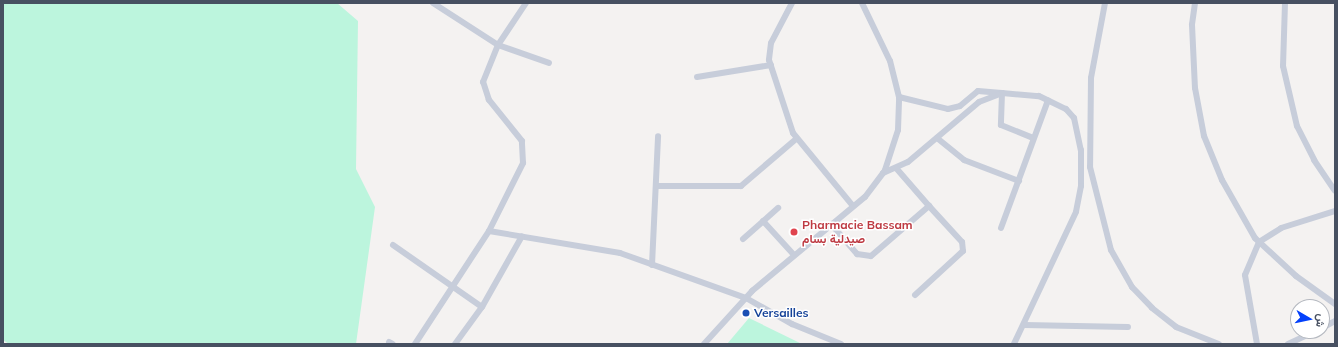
<!DOCTYPE html>
<meta charset="utf-8">
<style>
body{margin:0}
#map{position:relative;width:1338px;height:347px;overflow:hidden;background:#f4f2f1;font-family:Mulish,Vazirmatn,sans-serif}
div>[style]{position:absolute}
[style*='--x']{left:calc(var(--x)*1px);top:calc(var(--y)*1px);width:calc(var(--w)*1px);rotate:calc(var(--a)*1deg)}
.green>*{inset:0;background:#bcf5dd}
.minor>*{height:6px;margin:-3px;padding:0 3px;transform-origin:3px;border-radius:3px;background:#c7cdda}
.dots>*{width:11px;height:11px;translate:-50% -50%;box-sizing:border-box;border:2px solid #fff;border-radius:50%}
span{translate:-50% -50%;white-space:nowrap;text-align:center;line-height:1.15;-webkit-text-stroke:3px #fff;paint-order:stroke}
.health-label{font-size:12px;color:#be3a42;font-weight:700}
.left{translate:0 -50%;text-align:left}
.transit-label{font-size:12px;color:#164399;font-weight:700}
.frame{position:absolute;inset:0;border:4px solid #475061;pointer-events:none}
.north{position:absolute;left:1290px;top:299px;width:40px;height:40px;box-sizing:border-box;background:#fff;border:1px solid #b5b9c0;border-radius:50%;rotate:99deg;font-size:11px;font-weight:700;line-height:16px;text-align:center;color:#475061}
.north::after{content:'';display:block;margin:auto;width:14px;height:18px;background:#0441fb;clip-path:polygon(50% 0,100% 100%,50% 72%,0 100%)}
</style>
<div id="map">
<div class="green">
<i style="clip-path:polygon(3px 3px,337px 3px,358px 21px,356px 169px,375px 207px,356px 344px,9px 344px,3px 340px)"></i>
<i style="clip-path:polygon(749px 318px,802px 344px,727px 344px)"></i>
</div>
<div class="minor">
<i style="--x:433;--y:3;--w:77;--a:32.9"></i>
<i style="--x:498;--y:45;--w:54;--a:19.4"></i>
<i style="--x:792;--y:3;--w:45;--a:117.7"></i>
<i style="--x:771;--y:43;--w:17;--a:97"></i>
<i style="--x:769;--y:60;--w:77;--a:71.8"></i>
<i style="--x:793;--y:133;--w:94;--a:50.6"></i>
<i style="--x:1105;--y:3;--w:76;--a:100.6"></i>
<i style="--x:1091;--y:78;--w:89;--a:90.6"></i>
<i style="--x:1090;--y:167;--w:86;--a:75.8"></i>
<i style="--x:1111;--y:250;--w:43;--a:60.4"></i>
<i style="--x:1132;--y:287;--w:29;--a:46"></i>
<i style="--x:1152;--y:308;--w:31;--a:38"></i>
<i style="--x:1176;--y:327;--w:46;--a:21.6"></i>
<i style="--x:1195;--y:3;--w:22;--a:98"></i>
<i style="--x:1192;--y:25;--w:63;--a:87.3"></i>
<i style="--x:1195;--y:88;--w:49;--a:79.4"></i>
<i style="--x:1204;--y:136;--w:48;--a:67.8"></i>
<i style="--x:1222;--y:180;--w:67;--a:60.4"></i>
<i style="--x:1255;--y:238;--w:56;--a:42.8"></i>
<i style="--x:1296;--y:276;--w:48;--a:35.7"></i>
<i style="--x:1285;--y:3;--w:63;--a:91.8"></i>
<i style="--x:1283;--y:66;--w:62;--a:76.9"></i>
<i style="--x:1297;--y:126;--w:38;--a:63"></i>
<i style="--x:1314;--y:160;--w:37;--a:56"></i>
<i style="--x:697;--y:77;--w:75;--a:-9.2"></i>
<i style="--x:899;--y:97;--w:50;--a:13.8"></i>
<i style="--x:948;--y:109;--w:12;--a:-14"></i>
<i style="--x:960;--y:106;--w:23;--a:-40"></i>
<i style="--x:978;--y:91;--w:24;--a:5"></i>
<i style="--x:1002;--y:93;--w:32;--a:92"></i>
<i style="--x:1001;--y:125;--w:35;--a:22"></i>
<i style="--x:937;--y:138;--w:35;--a:39"></i>
<i style="--x:964;--y:160;--w:59;--a:20.9"></i>
<i style="--x:883;--y:173;--w:27;--a:-24"></i>
<i style="--x:908;--y:162;--w:93;--a:-40.2"></i>
<i style="--x:979;--y:102;--w:25;--a:-21"></i>
<i style="--x:1002;--y:93;--w:37;--a:5"></i>
<i style="--x:1039;--y:96;--w:30;--a:26"></i>
<i style="--x:1066;--y:109;--w:12;--a:48"></i>
<i style="--x:1074;--y:118;--w:33;--a:78"></i>
<i style="--x:1081;--y:150;--w:36;--a:90"></i>
<i style="--x:1081;--y:186;--w:26;--a:101"></i>
<i style="--x:1076;--y:212;--w:146;--a:115.2"></i>
<i style="--x:657;--y:186;--w:84;--a:0"></i>
<i style="--x:741;--y:186;--w:72;--a:-40.5"></i>
<i style="--x:763;--y:221;--w:46;--a:47.6"></i>
<i style="--x:831;--y:224;--w:40;--a:49"></i>
<i style="--x:857;--y:254;--w:14;--a:8"></i>
<i style="--x:871;--y:256;--w:77;--a:-40.8"></i>
<i style="--x:929;--y:206;--w:49;--a:-130.9"></i>
<i style="--x:1001;--y:228;--w:136;--a:-69.8"></i>
<i style="--x:489;--y:231;--w:133;--a:9.5"></i>
<i style="--x:620;--y:253;--w:134;--a:19.7"></i>
<i style="--x:746;--y:298;--w:53;--a:29.5"></i>
<i style="--x:792;--y:324;--w:53;--a:22.2"></i>
<i style="--x:743;--y:239;--w:47;--a:-41.5"></i>
<i style="--x:393;--y:245;--w:108;--a:34.9"></i>
<i style="--x:652;--y:265;--w:129;--a:-87.3"></i>
<i style="--x:915;--y:295;--w:65;--a:-42.5"></i>
<i style="--x:963;--y:251;--w:9;--a:-96"></i>
<i style="--x:962;--y:242;--w:49;--a:-132.5"></i>
<i style="--x:1024;--y:325;--w:104;--a:1.1"></i>
<i style="--x:1322;--y:328;--w:15;--a:-28"></i>
<i style="--x:389;--y:342;--w:4;--a:27"></i>
<i style="--x:415;--y:344;--w:135;--a:-56.8"></i>
<i style="--x:489;--y:231;--w:76;--a:-63.4"></i>
<i style="--x:523;--y:163;--w:22;--a:-93"></i>
<i style="--x:522;--y:141;--w:53;--a:-128.8"></i>
<i style="--x:489;--y:100;--w:19;--a:-108"></i>
<i style="--x:483;--y:82;--w:40;--a:-68"></i>
<i style="--x:498;--y:45;--w:50;--a:-56.3"></i>
<i style="--x:455;--y:344;--w:46;--a:-53.9"></i>
<i style="--x:482;--y:307;--w:81;--a:-60.6"></i>
<i style="--x:704;--y:344;--w:72;--a:-47.8"></i>
<i style="--x:752;--y:291;--w:147;--a:-39.8"></i>
<i style="--x:865;--y:197;--w:34;--a:-53"></i>
<i style="--x:885;--y:170;--w:42;--a:-72"></i>
<i style="--x:898;--y:130;--w:33;--a:-88"></i>
<i style="--x:899;--y:97;--w:37;--a:-104"></i>
<i style="--x:890;--y:61;--w:64;--a:-115.8"></i>
<i style="--x:1257;--y:344;--w:70;--a:-99.9"></i>
<i style="--x:1245;--y:275;--w:36;--a:-67"></i>
<i style="--x:1259;--y:242;--w:26;--a:-32"></i>
<i style="--x:1281;--y:228;--w:57;--a:-17.5"></i>
<i style="--x:1288;--y:344;--w:31;--a:-25"></i>
</div>
<div class="dots">
<i style="left:794px;top:232px;background:#e0444e"></i>
<i style="left:746px;top:313px;background:#1a4fb4"></i>
</div>
<div class="health-label">
<span class="left" style="left:802px;top:232px">Pharmacie Bassam<br>صيدلية بسام</span>
</div>
<div class="transit-label">
<span class="left" style="left:754px;top:313px">Versailles</span>
</div>
<div class="frame"></div>
<div class="north">ش</div>
</div>
